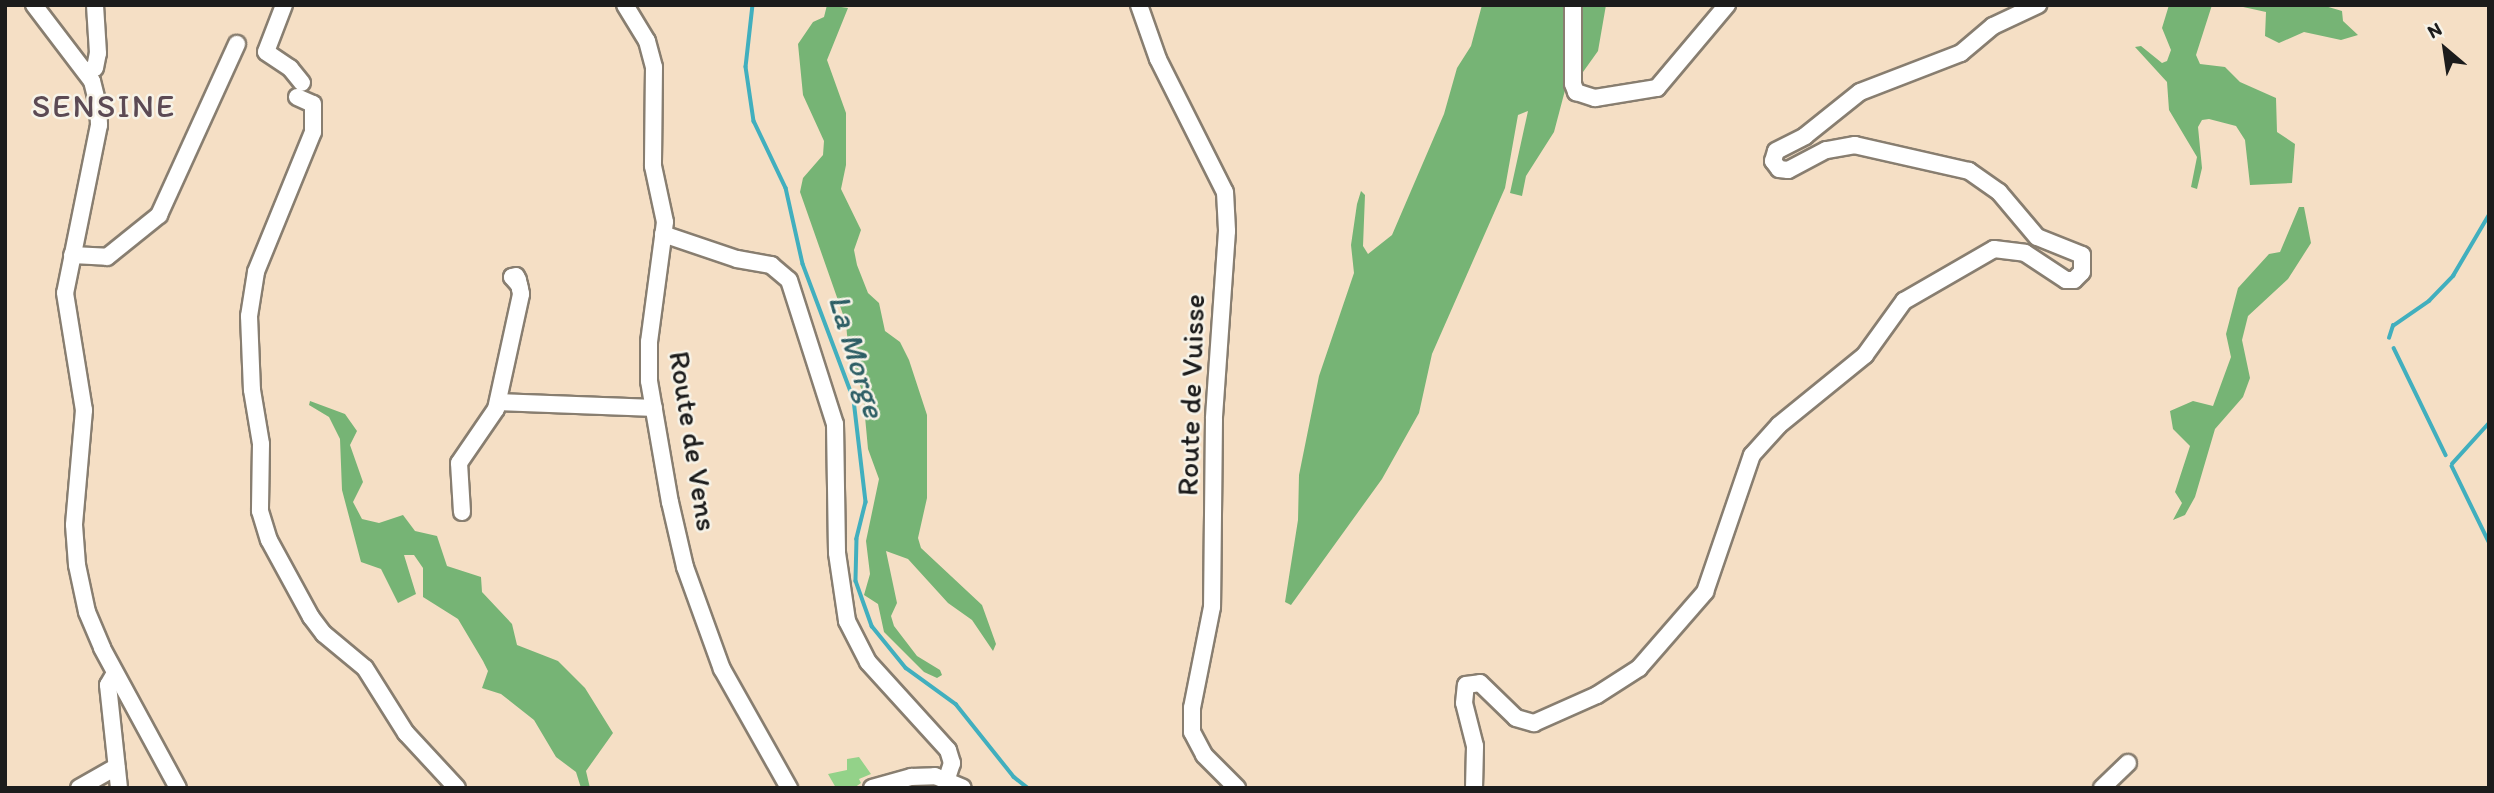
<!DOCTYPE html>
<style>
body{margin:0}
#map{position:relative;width:2494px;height:793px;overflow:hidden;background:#f5dfc5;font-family:Itim,sans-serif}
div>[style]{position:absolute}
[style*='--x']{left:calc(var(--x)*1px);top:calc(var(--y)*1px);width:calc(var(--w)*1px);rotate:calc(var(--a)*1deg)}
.green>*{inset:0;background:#93d289}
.forest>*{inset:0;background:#76b475}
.stream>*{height:3.5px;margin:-1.75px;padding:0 1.75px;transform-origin:1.75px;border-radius:1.75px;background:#41afbe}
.roads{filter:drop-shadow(2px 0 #887e70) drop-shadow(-2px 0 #887e70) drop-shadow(0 2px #887e70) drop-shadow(0 -2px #887e70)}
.minor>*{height:16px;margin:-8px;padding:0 8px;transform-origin:8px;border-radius:8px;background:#fff}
span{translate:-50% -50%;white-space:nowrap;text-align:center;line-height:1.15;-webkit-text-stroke:5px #f7f3e8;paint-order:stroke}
.street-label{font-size:30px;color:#1c1c1c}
.water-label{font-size:32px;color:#2d5e65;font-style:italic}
.quarter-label{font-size:33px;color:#5c4a54;letter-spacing:2px}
.frame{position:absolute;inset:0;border:7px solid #1c1c1c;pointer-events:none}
.north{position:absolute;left:2410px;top:14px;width:70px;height:70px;-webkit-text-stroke:5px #f7f3e8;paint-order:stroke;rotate:331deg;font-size:19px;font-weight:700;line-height:28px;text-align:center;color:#1c1c1c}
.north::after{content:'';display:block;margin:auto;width:24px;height:32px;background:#1c1c1c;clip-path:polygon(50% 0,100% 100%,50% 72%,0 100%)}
</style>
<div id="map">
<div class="green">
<i style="clip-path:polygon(859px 757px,871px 774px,859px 779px,861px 783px,854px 788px,836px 788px,828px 774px,847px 770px,847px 759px)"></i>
</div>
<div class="forest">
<i style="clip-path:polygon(827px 5px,848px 8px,827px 60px,846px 113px,846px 165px,841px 189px,861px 230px,854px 250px,857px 265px,868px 293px,879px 303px,885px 331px,900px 342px,909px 360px,927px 415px,927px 498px,918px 538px,921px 548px,982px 605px,996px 644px,993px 651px,972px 620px,948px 603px,908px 559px,886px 551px,897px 603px,891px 616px,894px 626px,917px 656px,940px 670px,942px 675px,937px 678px,924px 672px,884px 632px,878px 604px,864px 595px,870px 574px,866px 541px,879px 479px,868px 449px,863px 395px,848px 346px,846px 323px,800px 192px,803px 178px,823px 155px,824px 141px,803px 95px,798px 44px,813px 22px,824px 17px)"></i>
<i style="clip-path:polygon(1482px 5px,1606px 5px,1598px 51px,1583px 72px,1583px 88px,1568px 79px,1554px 132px,1526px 176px,1522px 196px,1510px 193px,1528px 111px,1518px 115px,1505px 188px,1432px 354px,1419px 413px,1382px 479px,1291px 605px,1285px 602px,1298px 520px,1299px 475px,1319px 376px,1354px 273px,1351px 245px,1357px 204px,1361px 191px,1365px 195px,1363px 246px,1368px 254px,1392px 235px,1444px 114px,1457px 68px,1471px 46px)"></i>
<i style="clip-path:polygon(2169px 5px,2212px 5px,2196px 55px,2200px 64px,2225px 67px,2240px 82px,2276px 98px,2277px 132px,2295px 144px,2292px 183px,2250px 185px,2245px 140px,2236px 126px,2209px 119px,2202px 120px,2198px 127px,2202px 168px,2197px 189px,2191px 187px,2197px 157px,2169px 110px,2167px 82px,2135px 47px,2141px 46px,2162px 63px,2167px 61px,2171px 50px,2162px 28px)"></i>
<i style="clip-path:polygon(2234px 5px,2325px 6px,2342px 11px,2343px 21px,2358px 35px,2341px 40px,2304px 32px,2279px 43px,2265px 36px,2266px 12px)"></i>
<i style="clip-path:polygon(2299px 207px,2304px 207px,2311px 243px,2288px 279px,2248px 316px,2242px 340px,2250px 378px,2243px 397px,2215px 429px,2195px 497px,2185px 515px,2173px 520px,2182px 503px,2175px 492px,2190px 446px,2173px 429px,2170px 411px,2193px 401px,2213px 406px,2231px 357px,2226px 334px,2238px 288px,2269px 254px,2280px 252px)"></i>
<i style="clip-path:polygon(310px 401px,345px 414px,357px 431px,350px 445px,363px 482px,353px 502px,362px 519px,379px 523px,403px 515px,415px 531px,437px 536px,447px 566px,481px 577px,482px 592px,512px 624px,517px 645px,558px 661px,585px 688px,613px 733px,586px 771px,590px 788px,581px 788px,576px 772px,556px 757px,534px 720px,501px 694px,482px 688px,488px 671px,483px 661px,458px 619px,423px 597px,423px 568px,414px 555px,404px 555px,416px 594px,398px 603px,381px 569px,361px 562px,342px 490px,340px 439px,329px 417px,309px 405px)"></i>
</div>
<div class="stream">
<i style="--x:753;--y:5;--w:62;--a:96.4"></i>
<i style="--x:746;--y:67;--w:55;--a:81.6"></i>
<i style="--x:754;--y:121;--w:74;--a:64.5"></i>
<i style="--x:786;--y:188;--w:78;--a:77.4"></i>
<i style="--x:803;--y:264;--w:145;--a:69.4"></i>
<i style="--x:854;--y:400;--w:103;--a:83.3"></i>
<i style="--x:866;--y:502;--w:38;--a:104"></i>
<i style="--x:857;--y:539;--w:42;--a:91.4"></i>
<i style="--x:856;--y:581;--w:48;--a:70.4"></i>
<i style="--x:872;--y:626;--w:54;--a:51"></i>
<i style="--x:906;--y:668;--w:62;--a:35.8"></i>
<i style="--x:956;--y:704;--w:93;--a:51.5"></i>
<i style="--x:1014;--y:777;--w:18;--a:38"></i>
<i style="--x:2389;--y:338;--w:13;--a:-72"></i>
<i style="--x:2393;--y:326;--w:44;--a:-34.8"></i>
<i style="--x:2429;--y:301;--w:35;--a:-46"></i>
<i style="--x:2453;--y:276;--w:71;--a:-59.5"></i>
<i style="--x:2394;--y:348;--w:119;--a:64.1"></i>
<i style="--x:2452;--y:464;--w:55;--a:-47.9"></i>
<i style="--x:2452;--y:466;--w:85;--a:64"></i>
</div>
<div class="roads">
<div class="minor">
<i style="--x:34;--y:5;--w:96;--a:52.7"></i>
<i style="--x:92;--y:81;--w:25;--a:76"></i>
<i style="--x:98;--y:105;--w:20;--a:87"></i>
<i style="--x:99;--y:125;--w:171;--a:101.4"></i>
<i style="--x:65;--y:293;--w:119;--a:80.8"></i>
<i style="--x:84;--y:410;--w:115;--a:95"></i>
<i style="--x:74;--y:525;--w:40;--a:85.7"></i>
<i style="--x:77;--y:565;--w:48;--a:78"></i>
<i style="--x:87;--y:612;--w:39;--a:67"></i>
<i style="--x:102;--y:648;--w:159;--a:61.5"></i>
<i style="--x:284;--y:5;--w:50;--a:111"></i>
<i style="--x:266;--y:52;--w:29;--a:34"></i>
<i style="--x:290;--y:68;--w:19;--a:51"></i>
<i style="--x:625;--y:5;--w:42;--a:58.6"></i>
<i style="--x:647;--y:41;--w:27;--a:75"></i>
<i style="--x:654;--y:67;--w:99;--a:90.6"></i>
<i style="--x:653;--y:166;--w:57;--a:77.9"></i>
<i style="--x:665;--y:222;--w:121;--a:97.6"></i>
<i style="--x:649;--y:342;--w:39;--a:90"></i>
<i style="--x:649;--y:381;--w:123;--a:80.2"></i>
<i style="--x:670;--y:502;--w:67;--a:77"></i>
<i style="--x:685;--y:567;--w:109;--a:70.1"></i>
<i style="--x:722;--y:669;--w:137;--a:60.6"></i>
<i style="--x:1139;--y:5;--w:57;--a:70.6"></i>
<i style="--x:1158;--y:59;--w:149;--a:63.3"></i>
<i style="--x:1225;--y:192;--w:39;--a:87"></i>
<i style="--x:1227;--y:231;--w:188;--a:94"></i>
<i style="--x:1214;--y:419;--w:188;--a:90.6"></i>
<i style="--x:1212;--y:607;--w:103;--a:101.2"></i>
<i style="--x:1192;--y:708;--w:24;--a:90"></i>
<i style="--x:1192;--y:732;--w:26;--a:62"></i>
<i style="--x:1204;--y:755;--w:47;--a:45"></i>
<i style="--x:1573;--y:5;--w:79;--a:90"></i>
<i style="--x:1573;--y:84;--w:9;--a:69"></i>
<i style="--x:1576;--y:92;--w:20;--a:18"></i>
<i style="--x:1595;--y:98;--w:63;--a:-9.2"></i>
<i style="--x:1657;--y:88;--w:109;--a:-49.9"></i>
<i style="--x:85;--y:71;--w:10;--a:-17"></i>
<i style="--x:95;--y:68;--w:15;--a:-79"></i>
<i style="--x:98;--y:53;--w:48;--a:-93.6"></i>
<i style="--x:297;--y:97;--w:17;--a:24"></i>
<i style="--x:313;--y:104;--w:28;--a:90"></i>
<i style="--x:313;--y:132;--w:151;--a:112.2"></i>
<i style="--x:256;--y:272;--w:45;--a:99"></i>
<i style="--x:249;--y:316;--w:74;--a:87.7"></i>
<i style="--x:252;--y:390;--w:55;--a:80.5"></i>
<i style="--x:261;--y:444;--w:67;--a:90.9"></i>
<i style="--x:260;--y:511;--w:30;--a:73"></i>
<i style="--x:269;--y:540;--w:88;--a:61.4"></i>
<i style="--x:311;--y:617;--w:21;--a:53"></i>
<i style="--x:324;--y:634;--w:53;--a:39.7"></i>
<i style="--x:365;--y:668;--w:77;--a:57.8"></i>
<i style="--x:406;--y:733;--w:75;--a:47.2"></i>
<i style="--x:663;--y:234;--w:78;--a:18.7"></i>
<i style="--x:737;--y:259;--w:35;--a:10"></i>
<i style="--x:771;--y:265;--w:23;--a:40"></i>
<i style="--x:789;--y:280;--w:151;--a:72.3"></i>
<i style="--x:835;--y:424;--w:129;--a:89.1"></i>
<i style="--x:837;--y:553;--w:69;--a:81.6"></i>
<i style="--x:847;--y:621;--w:46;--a:62.9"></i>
<i style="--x:868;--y:662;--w:119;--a:47.7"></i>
<i style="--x:948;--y:750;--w:14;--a:73"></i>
<i style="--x:952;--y:763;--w:19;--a:108"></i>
<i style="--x:72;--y:255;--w:35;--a:3"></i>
<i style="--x:107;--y:257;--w:67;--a:-38.9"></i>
<i style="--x:159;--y:215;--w:188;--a:-65.5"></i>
<i style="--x:498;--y:402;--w:156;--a:2.2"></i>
<i style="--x:462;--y:512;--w:49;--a:-93.5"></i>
<i style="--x:459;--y:463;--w:65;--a:-55.6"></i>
<i style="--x:496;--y:409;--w:118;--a:-77.7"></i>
<i style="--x:521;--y:294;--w:5;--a:-101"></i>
<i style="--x:520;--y:289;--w:9;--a:-103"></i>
<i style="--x:518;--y:280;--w:4;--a:-117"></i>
<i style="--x:516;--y:276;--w:4;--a:166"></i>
<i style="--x:512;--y:277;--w:11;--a:49"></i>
<i style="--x:115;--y:673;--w:14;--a:120"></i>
<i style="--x:108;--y:685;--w:104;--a:83.9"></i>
<i style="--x:79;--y:788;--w:43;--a:-29.6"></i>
<i style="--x:872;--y:788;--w:41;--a:-15.8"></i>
<i style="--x:911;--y:777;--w:24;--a:-2"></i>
<i style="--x:935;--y:776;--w:30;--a:23"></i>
<i style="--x:1474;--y:788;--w:42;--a:-88.6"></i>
<i style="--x:1475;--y:746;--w:44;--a:-104.3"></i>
<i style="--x:1464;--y:703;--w:18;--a:-84"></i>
<i style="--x:1466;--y:685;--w:14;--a:-8"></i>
<i style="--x:1480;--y:683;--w:50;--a:44.2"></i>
<i style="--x:1516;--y:718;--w:19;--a:16"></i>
<i style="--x:1534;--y:723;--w:69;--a:-24"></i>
<i style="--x:1597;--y:695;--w:50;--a:-32.7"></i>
<i style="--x:1639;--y:668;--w:101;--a:-49"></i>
<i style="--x:1705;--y:592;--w:145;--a:-71.1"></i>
<i style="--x:1752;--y:455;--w:40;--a:-48"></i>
<i style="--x:1779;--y:425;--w:111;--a:-39.1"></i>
<i style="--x:1865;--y:355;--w:67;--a:-54.2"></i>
<i style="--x:1904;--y:301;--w:104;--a:-30"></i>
<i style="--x:1994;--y:249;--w:31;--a:7"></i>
<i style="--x:2025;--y:253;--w:49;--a:33.4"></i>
<i style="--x:2066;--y:280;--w:8;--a:0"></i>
<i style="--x:2074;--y:280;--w:11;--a:-45"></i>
<i style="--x:2082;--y:272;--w:17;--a:-90"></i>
<i style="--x:2082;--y:255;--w:48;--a:-158.2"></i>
<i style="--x:2037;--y:237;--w:59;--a:-130.2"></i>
<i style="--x:1999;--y:192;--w:37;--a:-145"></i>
<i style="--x:1969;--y:171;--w:117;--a:-167.2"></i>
<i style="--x:1855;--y:145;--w:29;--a:170"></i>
<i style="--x:1826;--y:150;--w:43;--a:152.2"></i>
<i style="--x:1788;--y:170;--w:9;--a:-174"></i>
<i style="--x:1779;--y:169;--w:10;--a:-127"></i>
<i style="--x:1773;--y:161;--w:10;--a:-73"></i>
<i style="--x:1776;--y:151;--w:33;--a:-27"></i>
<i style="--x:1805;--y:136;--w:70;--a:-38.7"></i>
<i style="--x:1860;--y:92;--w:108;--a:-21.1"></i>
<i style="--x:1961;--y:53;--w:42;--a:-40.2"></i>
<i style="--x:1993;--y:26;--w:50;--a:-25"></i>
<i style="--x:2102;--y:788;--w:36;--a:-44"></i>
</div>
</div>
<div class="street-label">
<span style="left:1191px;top:395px;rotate:-88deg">Route de Vuisse</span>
<span style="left:693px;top:441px;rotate:81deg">Route de Vens</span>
</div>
<div class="water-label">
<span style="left:857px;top:356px;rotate:73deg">La Morge</span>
</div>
<div class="quarter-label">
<span style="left:104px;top:106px">SENSINE</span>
</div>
<div class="frame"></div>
<div class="north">N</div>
</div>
